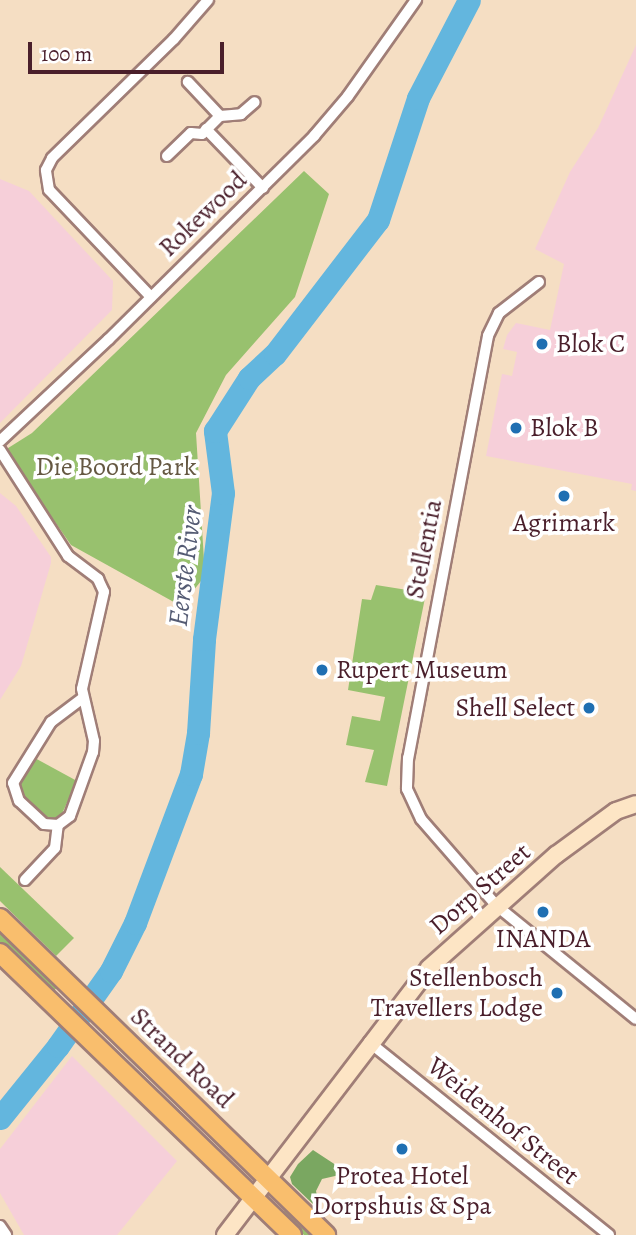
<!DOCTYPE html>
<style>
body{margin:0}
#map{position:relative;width:636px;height:1235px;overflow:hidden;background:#f5dec3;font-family:Alegreya,serif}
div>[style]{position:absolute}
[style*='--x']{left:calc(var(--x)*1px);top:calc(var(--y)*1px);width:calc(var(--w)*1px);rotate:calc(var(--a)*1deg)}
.built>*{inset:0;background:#f6cfd9}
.green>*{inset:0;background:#98c16e;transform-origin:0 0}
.forest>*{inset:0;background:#7aa761}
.river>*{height:23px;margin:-11.5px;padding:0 11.5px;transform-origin:11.5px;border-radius:11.5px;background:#63b6de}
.roads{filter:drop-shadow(2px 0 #a07e77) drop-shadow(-2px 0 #a07e77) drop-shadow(0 2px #a07e77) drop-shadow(0 -2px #a07e77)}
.street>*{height:10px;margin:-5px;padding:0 5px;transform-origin:5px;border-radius:5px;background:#fff}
.secondary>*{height:16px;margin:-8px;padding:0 8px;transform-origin:8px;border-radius:8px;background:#fde5c5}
.primary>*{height:18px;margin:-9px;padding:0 9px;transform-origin:9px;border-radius:9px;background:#f9be6d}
.dots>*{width:19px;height:19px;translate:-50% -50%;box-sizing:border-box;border:4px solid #fff;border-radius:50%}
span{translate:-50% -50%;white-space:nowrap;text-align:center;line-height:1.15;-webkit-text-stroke:7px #fff;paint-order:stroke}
.street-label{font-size:26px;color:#4a1f2b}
.poi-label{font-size:26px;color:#4a1f2b}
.left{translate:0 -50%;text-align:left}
.right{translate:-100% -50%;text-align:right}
.park-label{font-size:26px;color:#655842}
.water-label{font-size:28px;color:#545b73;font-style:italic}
.scale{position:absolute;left:28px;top:42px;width:196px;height:32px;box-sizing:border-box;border:4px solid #4a1f2b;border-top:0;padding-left:9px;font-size:21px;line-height:24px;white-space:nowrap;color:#4a1f2b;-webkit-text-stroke:5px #fff;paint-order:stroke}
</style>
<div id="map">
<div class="built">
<i style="clip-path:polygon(636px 45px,636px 491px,631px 490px,632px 484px,486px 456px,502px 374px,512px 376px,517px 352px,503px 349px,507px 335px,516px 323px,550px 330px,564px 264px,535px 249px,570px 172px,598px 128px)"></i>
<i style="clip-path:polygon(0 179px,29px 191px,113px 281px,112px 310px,0 423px)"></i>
<i style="clip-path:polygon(0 493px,16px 506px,51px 557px,51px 563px,21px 666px,0 700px)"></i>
<i style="clip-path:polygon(72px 1056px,177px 1161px,117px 1235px,24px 1235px,0 1193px,0 1149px)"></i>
</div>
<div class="green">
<i style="clip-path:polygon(304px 171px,329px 194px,295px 297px,226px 375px,196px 433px,205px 576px,181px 606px,71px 545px,5px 450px,32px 433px)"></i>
<i style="clip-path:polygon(376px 585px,426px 593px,387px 786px,365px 782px,374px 750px,346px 745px,352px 716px,380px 721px,385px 697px,348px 690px,362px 599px,371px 600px)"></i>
<i style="clip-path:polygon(33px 757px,77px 781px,60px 818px,43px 818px,18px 792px,17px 787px)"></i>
<i style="clip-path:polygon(0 867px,74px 938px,56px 956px,0 901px)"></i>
<i style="left:0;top:930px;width:81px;height:12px;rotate:44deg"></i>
<i style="clip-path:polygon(287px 1208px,315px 1235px,304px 1235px,282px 1214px)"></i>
</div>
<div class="forest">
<i style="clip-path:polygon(313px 1150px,348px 1173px,322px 1179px,316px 1191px,318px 1200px,316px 1207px,292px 1184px,290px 1177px,298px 1164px)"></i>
</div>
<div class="river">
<i style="--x:0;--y:1118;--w:92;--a:-51.1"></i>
<i style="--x:58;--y:1046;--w:92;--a:-54.8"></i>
<i style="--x:111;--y:971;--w:54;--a:-63.4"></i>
<i style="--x:135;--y:923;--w:159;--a:-69.4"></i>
<i style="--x:191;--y:774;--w:42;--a:-80.3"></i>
<i style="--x:198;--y:733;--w:94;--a:-86.3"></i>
<i style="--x:204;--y:639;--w:147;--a:-82.6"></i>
<i style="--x:223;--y:493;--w:63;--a:-97.4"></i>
<i style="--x:215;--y:431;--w:63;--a:-57.3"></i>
<i style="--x:249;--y:378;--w:35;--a:-43"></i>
<i style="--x:275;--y:354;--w:169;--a:-52.5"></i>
<i style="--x:378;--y:220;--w:128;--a:-71.8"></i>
<i style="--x:418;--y:98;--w:110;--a:-62.5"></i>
</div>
<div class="roads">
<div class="street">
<i style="--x:220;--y:116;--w:21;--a:-5"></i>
<i style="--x:241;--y:114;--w:18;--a:-41"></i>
<i style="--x:206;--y:129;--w:82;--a:46"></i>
<i style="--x:167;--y:156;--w:33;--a:-44"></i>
<i style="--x:191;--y:133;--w:11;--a:5"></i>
<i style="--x:202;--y:134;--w:25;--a:-45"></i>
<i style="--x:220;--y:116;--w:47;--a:-133.3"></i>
<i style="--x:539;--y:282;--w:51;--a:142.2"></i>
<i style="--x:499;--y:313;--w:25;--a:116"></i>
<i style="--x:488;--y:336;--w:430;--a:100.7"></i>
<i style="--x:408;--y:758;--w:31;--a:92"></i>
<i style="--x:407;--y:789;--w:33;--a:65"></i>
<i style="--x:421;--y:819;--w:116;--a:48.9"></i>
<i style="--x:497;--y:906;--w:179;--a:39.1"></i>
<i style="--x:151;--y:297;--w:148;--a:-133.6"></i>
<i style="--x:49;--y:190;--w:20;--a:-99"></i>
<i style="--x:46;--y:170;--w:13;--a:-63"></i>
<i style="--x:52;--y:158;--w:170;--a:-44.3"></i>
<i style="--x:174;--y:39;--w:52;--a:-48.9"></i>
<i style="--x:0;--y:441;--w:149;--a:-43.1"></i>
<i style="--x:109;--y:339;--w:289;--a:-44.7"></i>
<i style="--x:314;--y:136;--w:52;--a:-49.6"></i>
<i style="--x:348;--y:96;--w:118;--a:-54.7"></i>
<i style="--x:0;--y:450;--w:126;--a:57.3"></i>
<i style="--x:68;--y:556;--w:38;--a:37"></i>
<i style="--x:98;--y:579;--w:14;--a:65"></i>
<i style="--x:104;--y:592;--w:99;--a:102.8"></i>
<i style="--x:82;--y:689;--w:53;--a:77"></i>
<i style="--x:94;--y:741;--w:11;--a:95"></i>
<i style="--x:93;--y:752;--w:68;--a:109.8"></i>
<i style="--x:70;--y:816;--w:15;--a:143"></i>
<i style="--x:58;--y:825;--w:14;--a:-176"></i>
<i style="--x:44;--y:824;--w:34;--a:-137"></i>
<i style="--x:19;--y:801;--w:19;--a:-108"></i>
<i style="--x:13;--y:783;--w:72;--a:-58.1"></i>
<i style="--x:51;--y:722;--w:39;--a:-37"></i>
<i style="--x:25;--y:880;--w:44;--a:-46.8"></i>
<i style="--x:55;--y:848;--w:23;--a:-83"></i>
<i style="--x:369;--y:1042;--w:308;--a:38.8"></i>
<i style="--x:0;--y:1226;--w:11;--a:56"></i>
</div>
<div class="secondary">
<i style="--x:225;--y:1235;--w:336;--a:-52.6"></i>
<i style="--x:429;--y:968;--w:170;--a:-41.7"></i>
<i style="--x:556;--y:855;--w:74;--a:-36.3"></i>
<i style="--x:616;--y:811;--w:21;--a:-19"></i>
</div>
<div class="primary">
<i style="--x:0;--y:918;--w:455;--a:44.2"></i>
<i style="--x:0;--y:953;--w:406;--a:44"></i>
</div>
</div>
<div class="dots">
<i style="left:542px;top:344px;background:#1f6fb2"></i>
<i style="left:516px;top:428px;background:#1f6fb2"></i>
<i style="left:564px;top:496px;background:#1f6fb2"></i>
<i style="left:322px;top:670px;background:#1f6fb2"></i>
<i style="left:589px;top:708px;background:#1f6fb2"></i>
<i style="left:543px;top:912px;background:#1f6fb2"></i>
<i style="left:557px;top:993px;background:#1f6fb2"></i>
<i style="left:402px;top:1149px;background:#1f6fb2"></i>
</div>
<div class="street-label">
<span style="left:203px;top:214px;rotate:-44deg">Rokewood</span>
<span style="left:424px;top:549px;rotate:-79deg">Stellentia</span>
<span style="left:480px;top:889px;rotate:-41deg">Dorp Street</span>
<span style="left:182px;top:1058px;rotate:44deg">Strand Road</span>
<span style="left:503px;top:1121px;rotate:39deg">Weidenhof Street</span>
</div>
<div class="poi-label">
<span class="left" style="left:556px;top:344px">Blok C</span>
<span class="left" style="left:530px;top:428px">Blok B</span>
<span style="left:564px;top:523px">Agrimark</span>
<span class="left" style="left:336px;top:670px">Rupert Museum</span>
<span class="right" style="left:575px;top:708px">Shell Select</span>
<span style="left:543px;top:939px">INANDA</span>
<span class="right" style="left:543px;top:993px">Stellenbosch<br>Travellers Lodge</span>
<span style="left:402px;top:1191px">Protea Hotel<br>Dorpshuis &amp; Spa</span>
</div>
<div class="park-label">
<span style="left:116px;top:467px">Die Boord Park</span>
</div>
<div class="water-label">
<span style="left:185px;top:566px;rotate:-83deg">Eerste River</span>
</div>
<div class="scale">100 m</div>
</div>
